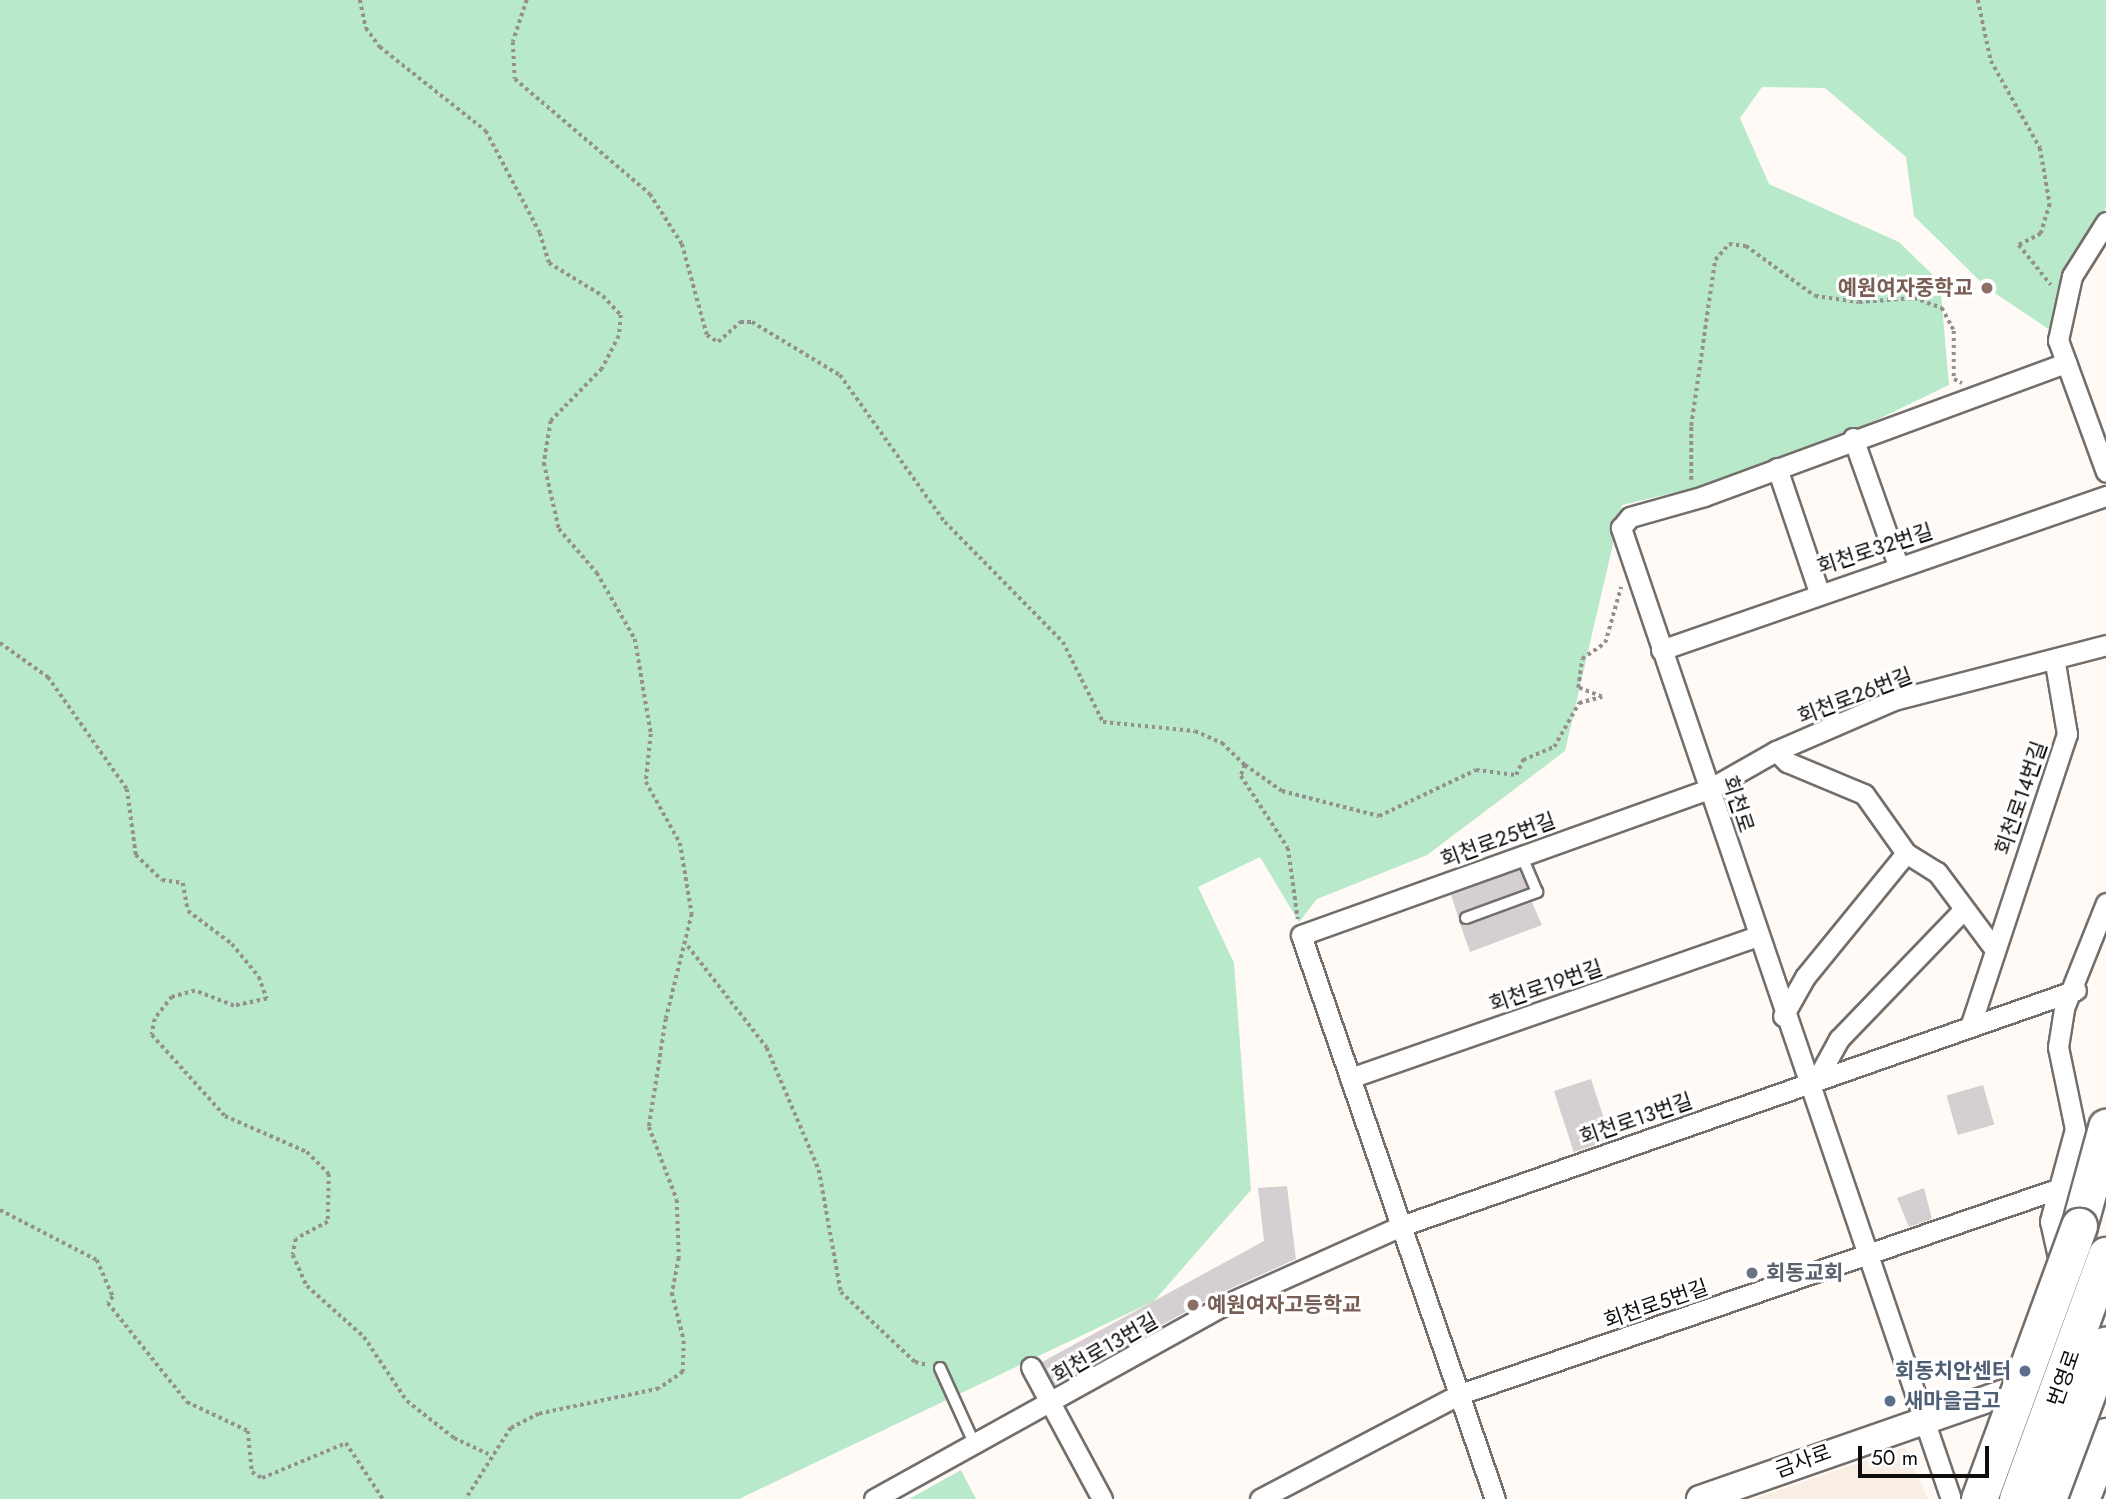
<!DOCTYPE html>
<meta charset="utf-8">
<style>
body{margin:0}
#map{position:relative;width:2106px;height:1499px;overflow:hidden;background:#fffaf6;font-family:Jost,"Noto Sans KR",sans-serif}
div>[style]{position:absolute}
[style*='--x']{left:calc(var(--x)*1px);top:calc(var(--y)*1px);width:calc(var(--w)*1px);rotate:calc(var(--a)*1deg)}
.built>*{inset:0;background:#f9eee3}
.green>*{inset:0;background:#b8e9cb}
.building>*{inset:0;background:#d6cfd2;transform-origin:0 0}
.path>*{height:3.5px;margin-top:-1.75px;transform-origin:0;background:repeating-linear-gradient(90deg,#94908d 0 3.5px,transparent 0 7px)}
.roads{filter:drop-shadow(2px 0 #736e6a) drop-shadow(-2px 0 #736e6a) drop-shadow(0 2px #736e6a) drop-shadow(0 -2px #736e6a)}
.lane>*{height:10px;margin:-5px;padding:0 5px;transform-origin:5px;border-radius:5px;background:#fff}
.street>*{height:19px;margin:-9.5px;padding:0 9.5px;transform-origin:9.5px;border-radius:9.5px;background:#fff}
.secondary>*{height:26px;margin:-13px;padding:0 13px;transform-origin:13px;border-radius:13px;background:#fff}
.highway>*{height:35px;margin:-17.5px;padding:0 17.5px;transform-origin:17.5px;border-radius:17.5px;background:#fff}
.bridges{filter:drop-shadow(2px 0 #736e6a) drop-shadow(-2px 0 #736e6a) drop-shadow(0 2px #736e6a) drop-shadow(0 -2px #736e6a)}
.highway-bridge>*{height:35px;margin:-17.5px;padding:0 17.5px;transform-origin:17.5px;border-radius:17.5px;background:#fff}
.dots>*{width:19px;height:19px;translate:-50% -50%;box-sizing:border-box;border:4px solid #fff;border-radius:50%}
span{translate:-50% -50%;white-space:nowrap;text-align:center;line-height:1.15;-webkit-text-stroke:6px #fff;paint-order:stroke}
.education-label{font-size:21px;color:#785e54;font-weight:700}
.right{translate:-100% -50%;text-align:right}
.left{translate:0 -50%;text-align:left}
.street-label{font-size:21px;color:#0f0d0c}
.worship-label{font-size:21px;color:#5b616d;font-weight:700}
.service-label{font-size:21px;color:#4e5e75;font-weight:700}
.scale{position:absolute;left:1858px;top:1446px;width:131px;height:32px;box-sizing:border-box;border:4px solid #0f0d0c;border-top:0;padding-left:9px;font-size:21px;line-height:24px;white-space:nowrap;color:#0f0d0c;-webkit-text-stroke:5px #fff;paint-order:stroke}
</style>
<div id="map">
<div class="built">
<i style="clip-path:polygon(1905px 1447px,1928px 1499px,1753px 1499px)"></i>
</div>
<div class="green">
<i style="clip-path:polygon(0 0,2106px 0,2106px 207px,2056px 334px,1987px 288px,1914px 216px,1906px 157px,1825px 88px,1762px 87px,1740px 118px,1769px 184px,1899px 242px,1940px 282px,1949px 385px,1777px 468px,1622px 505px,1565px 751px,1427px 855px,1317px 899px,1299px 922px,1260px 857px,1198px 887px,1234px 963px,1251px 1190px,1154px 1301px,739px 1499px,0 1499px)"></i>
<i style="clip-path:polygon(961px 1470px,976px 1499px,909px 1499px)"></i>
</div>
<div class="building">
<i style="clip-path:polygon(1519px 870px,1527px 888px,1463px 911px,1459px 920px,1451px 895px)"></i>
<i style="clip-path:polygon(1532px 902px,1542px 925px,1470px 952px,1459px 921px,1469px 925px)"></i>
<i style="left:1591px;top:1079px;width:64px;height:39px;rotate:72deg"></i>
<i style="left:1983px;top:1085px;width:41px;height:38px;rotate:74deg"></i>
<i style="clip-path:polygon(1287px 1186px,1296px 1259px,1214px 1296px,1054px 1385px,1042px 1362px,1264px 1241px,1258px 1188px)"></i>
<i style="clip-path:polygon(1924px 1188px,1932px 1219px,1909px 1227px,1897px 1198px)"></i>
</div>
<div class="path">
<i style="--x:360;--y:0;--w:29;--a:78"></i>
<i style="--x:366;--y:28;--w:24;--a:54"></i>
<i style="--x:380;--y:47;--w:135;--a:38.4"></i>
<i style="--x:486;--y:131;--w:115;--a:62.1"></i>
<i style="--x:540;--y:233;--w:31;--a:73"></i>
<i style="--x:549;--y:263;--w:63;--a:31.4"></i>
<i style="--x:603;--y:296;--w:26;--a:47"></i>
<i style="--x:621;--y:315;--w:21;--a:95"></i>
<i style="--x:619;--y:336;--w:37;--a:117"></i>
<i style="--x:602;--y:369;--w:73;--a:134.4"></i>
<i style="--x:551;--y:421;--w:43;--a:99.5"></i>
<i style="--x:544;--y:463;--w:68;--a:77.2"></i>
<i style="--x:559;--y:529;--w:58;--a:49.2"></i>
<i style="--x:597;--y:573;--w:76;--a:60.1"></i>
<i style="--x:635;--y:639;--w:96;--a:80.4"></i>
<i style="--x:651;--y:734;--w:48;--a:95.9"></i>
<i style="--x:646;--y:782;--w:70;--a:60.9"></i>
<i style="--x:680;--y:843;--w:72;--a:80.4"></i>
<i style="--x:692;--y:914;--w:108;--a:103.9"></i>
<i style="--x:666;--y:1019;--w:109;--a:98.9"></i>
<i style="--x:649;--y:1127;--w:78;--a:69"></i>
<i style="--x:677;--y:1200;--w:58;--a:88"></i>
<i style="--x:679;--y:1258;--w:36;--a:101"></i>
<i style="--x:672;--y:1293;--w:49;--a:76"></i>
<i style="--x:684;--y:1341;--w:31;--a:92"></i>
<i style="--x:683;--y:1372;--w:29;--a:145"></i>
<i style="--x:659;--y:1389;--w:123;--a:168.2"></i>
<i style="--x:539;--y:1414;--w:31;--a:153"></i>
<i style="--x:511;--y:1428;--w:84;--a:122.4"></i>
<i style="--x:527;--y:0;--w:44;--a:108.4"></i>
<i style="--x:513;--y:42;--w:37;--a:87"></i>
<i style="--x:515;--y:79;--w:177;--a:40.4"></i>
<i style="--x:650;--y:194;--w:59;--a:57.4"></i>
<i style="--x:682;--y:244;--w:94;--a:74.6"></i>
<i style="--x:707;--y:335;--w:13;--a:32"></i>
<i style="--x:718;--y:342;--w:30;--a:-42"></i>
<i style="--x:740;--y:322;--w:12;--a:0"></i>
<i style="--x:752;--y:322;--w:103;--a:31.1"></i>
<i style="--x:840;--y:375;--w:181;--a:54.5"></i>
<i style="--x:945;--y:522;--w:168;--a:45.5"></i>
<i style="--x:1063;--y:642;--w:89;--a:63.4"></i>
<i style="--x:1103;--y:722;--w:92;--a:5.6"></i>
<i style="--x:1195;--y:731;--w:30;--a:24"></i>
<i style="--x:1222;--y:743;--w:32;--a:44"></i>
<i style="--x:1245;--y:765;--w:12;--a:110"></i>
<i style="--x:1241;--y:776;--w:86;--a:56.9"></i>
<i style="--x:1288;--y:848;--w:72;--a:82"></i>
<i style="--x:1978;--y:0;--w:62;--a:78"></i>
<i style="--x:1991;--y:61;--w:100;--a:60.6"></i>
<i style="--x:2040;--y:148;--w:57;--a:79.9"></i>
<i style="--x:2050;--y:204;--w:31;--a:107"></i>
<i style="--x:2041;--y:234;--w:25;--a:153"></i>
<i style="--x:2019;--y:245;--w:51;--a:51.3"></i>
<i style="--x:1691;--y:480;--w:54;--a:-90"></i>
<i style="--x:1691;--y:426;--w:168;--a:-81.8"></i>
<i style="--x:1715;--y:260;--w:21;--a:-49"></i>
<i style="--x:1729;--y:244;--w:17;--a:7"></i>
<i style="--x:1746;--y:246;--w:85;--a:35.9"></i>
<i style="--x:1815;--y:296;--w:44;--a:7.8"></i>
<i style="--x:1859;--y:302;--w:55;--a:-4.2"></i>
<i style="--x:1914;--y:298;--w:30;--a:20"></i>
<i style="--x:1942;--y:308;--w:26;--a:62"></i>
<i style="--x:1954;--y:331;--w:48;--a:90"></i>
<i style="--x:1954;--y:379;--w:9;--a:27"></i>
<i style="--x:0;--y:643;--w:59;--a:35.3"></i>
<i style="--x:48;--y:677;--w:137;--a:54.8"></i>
<i style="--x:127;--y:789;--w:67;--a:82.2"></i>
<i style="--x:136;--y:855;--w:36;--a:44"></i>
<i style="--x:162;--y:880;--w:21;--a:8"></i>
<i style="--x:183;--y:883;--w:28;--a:80"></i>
<i style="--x:188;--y:911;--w:55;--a:36.9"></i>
<i style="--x:232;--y:944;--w:43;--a:50.7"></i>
<i style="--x:259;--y:977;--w:23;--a:70"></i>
<i style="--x:267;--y:999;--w:34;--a:168"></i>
<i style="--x:234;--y:1006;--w:42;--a:-159"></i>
<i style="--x:195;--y:991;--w:24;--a:165"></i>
<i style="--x:172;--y:997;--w:28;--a:128"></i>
<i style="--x:155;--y:1019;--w:16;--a:101"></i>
<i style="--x:152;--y:1035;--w:109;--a:48"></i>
<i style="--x:225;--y:1116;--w:90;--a:23.7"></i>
<i style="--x:307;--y:1152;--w:31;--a:45"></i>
<i style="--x:329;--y:1174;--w:48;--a:91.2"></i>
<i style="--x:328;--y:1222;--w:36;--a:152"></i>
<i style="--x:296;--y:1239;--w:16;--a:101"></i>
<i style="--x:293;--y:1255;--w:34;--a:66"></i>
<i style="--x:307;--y:1286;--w:76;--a:41.8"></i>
<i style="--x:364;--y:1337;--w:77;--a:56.1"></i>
<i style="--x:407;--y:1401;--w:60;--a:38.2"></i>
<i style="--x:454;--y:1438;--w:38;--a:25"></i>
<i style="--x:1245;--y:765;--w:45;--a:35.1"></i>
<i style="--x:1282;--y:791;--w:100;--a:14.5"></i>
<i style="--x:1379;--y:816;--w:107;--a:-25.4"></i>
<i style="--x:1476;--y:770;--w:40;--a:7.1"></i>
<i style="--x:1516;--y:775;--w:17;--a:-65"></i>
<i style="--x:1523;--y:760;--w:34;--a:-23"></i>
<i style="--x:1554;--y:747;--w:51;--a:-60.4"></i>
<i style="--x:1579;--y:703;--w:24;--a:-15"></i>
<i style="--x:1602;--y:697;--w:26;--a:-159"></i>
<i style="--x:1578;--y:688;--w:29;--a:-82"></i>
<i style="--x:1582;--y:659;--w:28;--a:-35"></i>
<i style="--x:1605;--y:643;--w:58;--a:-74.1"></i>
<i style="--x:688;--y:946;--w:129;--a:52.2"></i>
<i style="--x:767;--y:1048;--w:133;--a:66.9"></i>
<i style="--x:819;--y:1170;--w:124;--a:79.8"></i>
<i style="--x:841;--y:1292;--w:102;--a:43.4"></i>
<i style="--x:915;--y:1362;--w:13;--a:13"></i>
<i style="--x:0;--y:1210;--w:109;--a:27.3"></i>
<i style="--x:97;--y:1260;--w:40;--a:66.6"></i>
<i style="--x:113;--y:1297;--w:8;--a:130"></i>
<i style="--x:108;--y:1303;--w:127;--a:51.4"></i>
<i style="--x:187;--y:1402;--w:68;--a:25.4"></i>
<i style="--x:248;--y:1431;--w:41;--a:84.4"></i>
<i style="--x:252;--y:1472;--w:12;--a:31"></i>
<i style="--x:262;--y:1478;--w:91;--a:-22.6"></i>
<i style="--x:346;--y:1443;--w:67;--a:56.5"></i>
</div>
<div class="roads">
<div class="lane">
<i style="--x:1466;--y:918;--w:76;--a:-20.1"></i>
<i style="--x:1537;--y:892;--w:39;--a:-113"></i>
<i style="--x:940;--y:1368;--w:85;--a:65.6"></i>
</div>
<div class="street">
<i style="--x:2106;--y:222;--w:64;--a:122.2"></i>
<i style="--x:2072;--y:276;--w:66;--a:102.3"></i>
<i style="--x:2058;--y:340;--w:140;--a:70"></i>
<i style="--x:1853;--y:438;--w:135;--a:70.5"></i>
<i style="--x:1777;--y:468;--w:131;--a:71.3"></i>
<i style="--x:1661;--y:650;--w:471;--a:-19.1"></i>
<i style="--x:1776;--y:751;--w:16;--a:45"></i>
<i style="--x:1787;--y:762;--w:83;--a:22.6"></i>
<i style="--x:1864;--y:794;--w:72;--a:54.6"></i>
<i style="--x:1906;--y:853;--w:36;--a:32"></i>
<i style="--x:1937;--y:872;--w:94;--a:53.3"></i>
<i style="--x:1783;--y:1016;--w:45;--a:-60.6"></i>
<i style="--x:1805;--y:977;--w:160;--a:-50.8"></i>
<i style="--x:1970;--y:1027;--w:309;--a:-71.7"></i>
<i style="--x:2067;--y:734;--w:72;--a:-99.6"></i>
<i style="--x:1350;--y:1078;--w:432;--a:-19.2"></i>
<i style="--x:1817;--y:1079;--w:46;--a:-61.2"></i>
<i style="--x:1839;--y:1039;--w:179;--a:-46.1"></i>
<i style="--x:2061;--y:1331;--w:26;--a:-72"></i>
<i style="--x:2069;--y:1306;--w:87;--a:-102.6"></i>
<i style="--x:2050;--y:1221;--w:95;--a:-74.8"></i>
<i style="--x:2075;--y:1129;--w:84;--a:-101.7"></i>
<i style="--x:2058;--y:1047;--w:39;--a:-81"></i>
<i style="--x:2064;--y:1008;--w:113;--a:-68.2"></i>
<i style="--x:1031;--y:1367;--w:150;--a:61.7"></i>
<i style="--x:874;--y:1499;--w:396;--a:-29"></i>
<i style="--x:1220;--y:1307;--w:198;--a:-24.1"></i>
<i style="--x:1401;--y:1226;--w:715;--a:-19.27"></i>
<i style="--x:1260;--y:1499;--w:226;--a:-27.7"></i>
<i style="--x:1460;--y:1394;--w:628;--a:-18.95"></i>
<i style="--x:1495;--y:1499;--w:596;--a:-108.98"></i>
<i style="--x:1301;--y:935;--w:433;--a:-19.7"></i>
<i style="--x:1709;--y:789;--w:77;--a:-29.6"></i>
<i style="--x:1776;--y:751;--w:129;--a:-23.4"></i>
<i style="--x:1894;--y:700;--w:219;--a:-14.5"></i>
<i style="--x:1951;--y:1499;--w:1026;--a:-108.77"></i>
<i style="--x:1621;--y:528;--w:14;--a:-51"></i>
<i style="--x:1630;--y:517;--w:77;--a:-15.8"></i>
<i style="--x:1704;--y:496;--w:386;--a:-20.2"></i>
</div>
<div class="secondary">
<i style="--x:1700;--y:1499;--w:400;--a:-19.2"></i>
</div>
<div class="highway">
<i style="--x:2079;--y:1226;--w:103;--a:-74.7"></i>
<i style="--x:2081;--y:1499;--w:68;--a:-68.4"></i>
</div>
</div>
<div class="bridges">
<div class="highway-bridge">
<i style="--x:1979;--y:1499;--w:291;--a:-69.9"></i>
<i style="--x:2017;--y:1499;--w:260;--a:-70"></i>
<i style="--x:2048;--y:1499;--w:165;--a:-69.5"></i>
</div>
</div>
<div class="dots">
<i style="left:1987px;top:288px;background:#8d6e63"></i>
<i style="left:1752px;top:1273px;background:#6b7280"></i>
<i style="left:1193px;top:1305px;background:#8d6e63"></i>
<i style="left:2025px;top:1371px;background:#5c6f8a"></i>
<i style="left:1890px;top:1401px;background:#5c6f8a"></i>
</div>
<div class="education-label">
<span class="right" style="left:1973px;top:288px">예원여자중학교</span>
<span class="left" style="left:1207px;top:1305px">예원여자고등학교</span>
</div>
<div class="street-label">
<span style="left:1875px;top:549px;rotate:-18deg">회천로32번길</span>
<span style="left:1855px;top:696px;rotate:-21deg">회천로26번길</span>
<span style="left:2021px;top:798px;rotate:-71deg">회천로14번길</span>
<span style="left:1738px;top:804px;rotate:72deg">회천로</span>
<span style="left:1498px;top:840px;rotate:-20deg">회천로25번길</span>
<span style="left:1546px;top:986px;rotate:-19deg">회천로19번길</span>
<span style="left:1636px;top:1119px;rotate:-19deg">회천로13번길</span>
<span style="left:1656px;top:1304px;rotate:-19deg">회천로5번길</span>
<span style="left:1105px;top:1348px;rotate:-30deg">회천로13번길</span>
<span style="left:2064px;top:1378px;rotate:-71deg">번영로</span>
<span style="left:1803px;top:1461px;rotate:-20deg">금사로</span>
</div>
<div class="worship-label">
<span class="left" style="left:1766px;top:1273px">회동교회</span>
</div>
<div class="service-label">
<span class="right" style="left:2011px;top:1371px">회동치안센터</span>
<span class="left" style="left:1904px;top:1401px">새마을금고</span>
</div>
<div class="scale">50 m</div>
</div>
